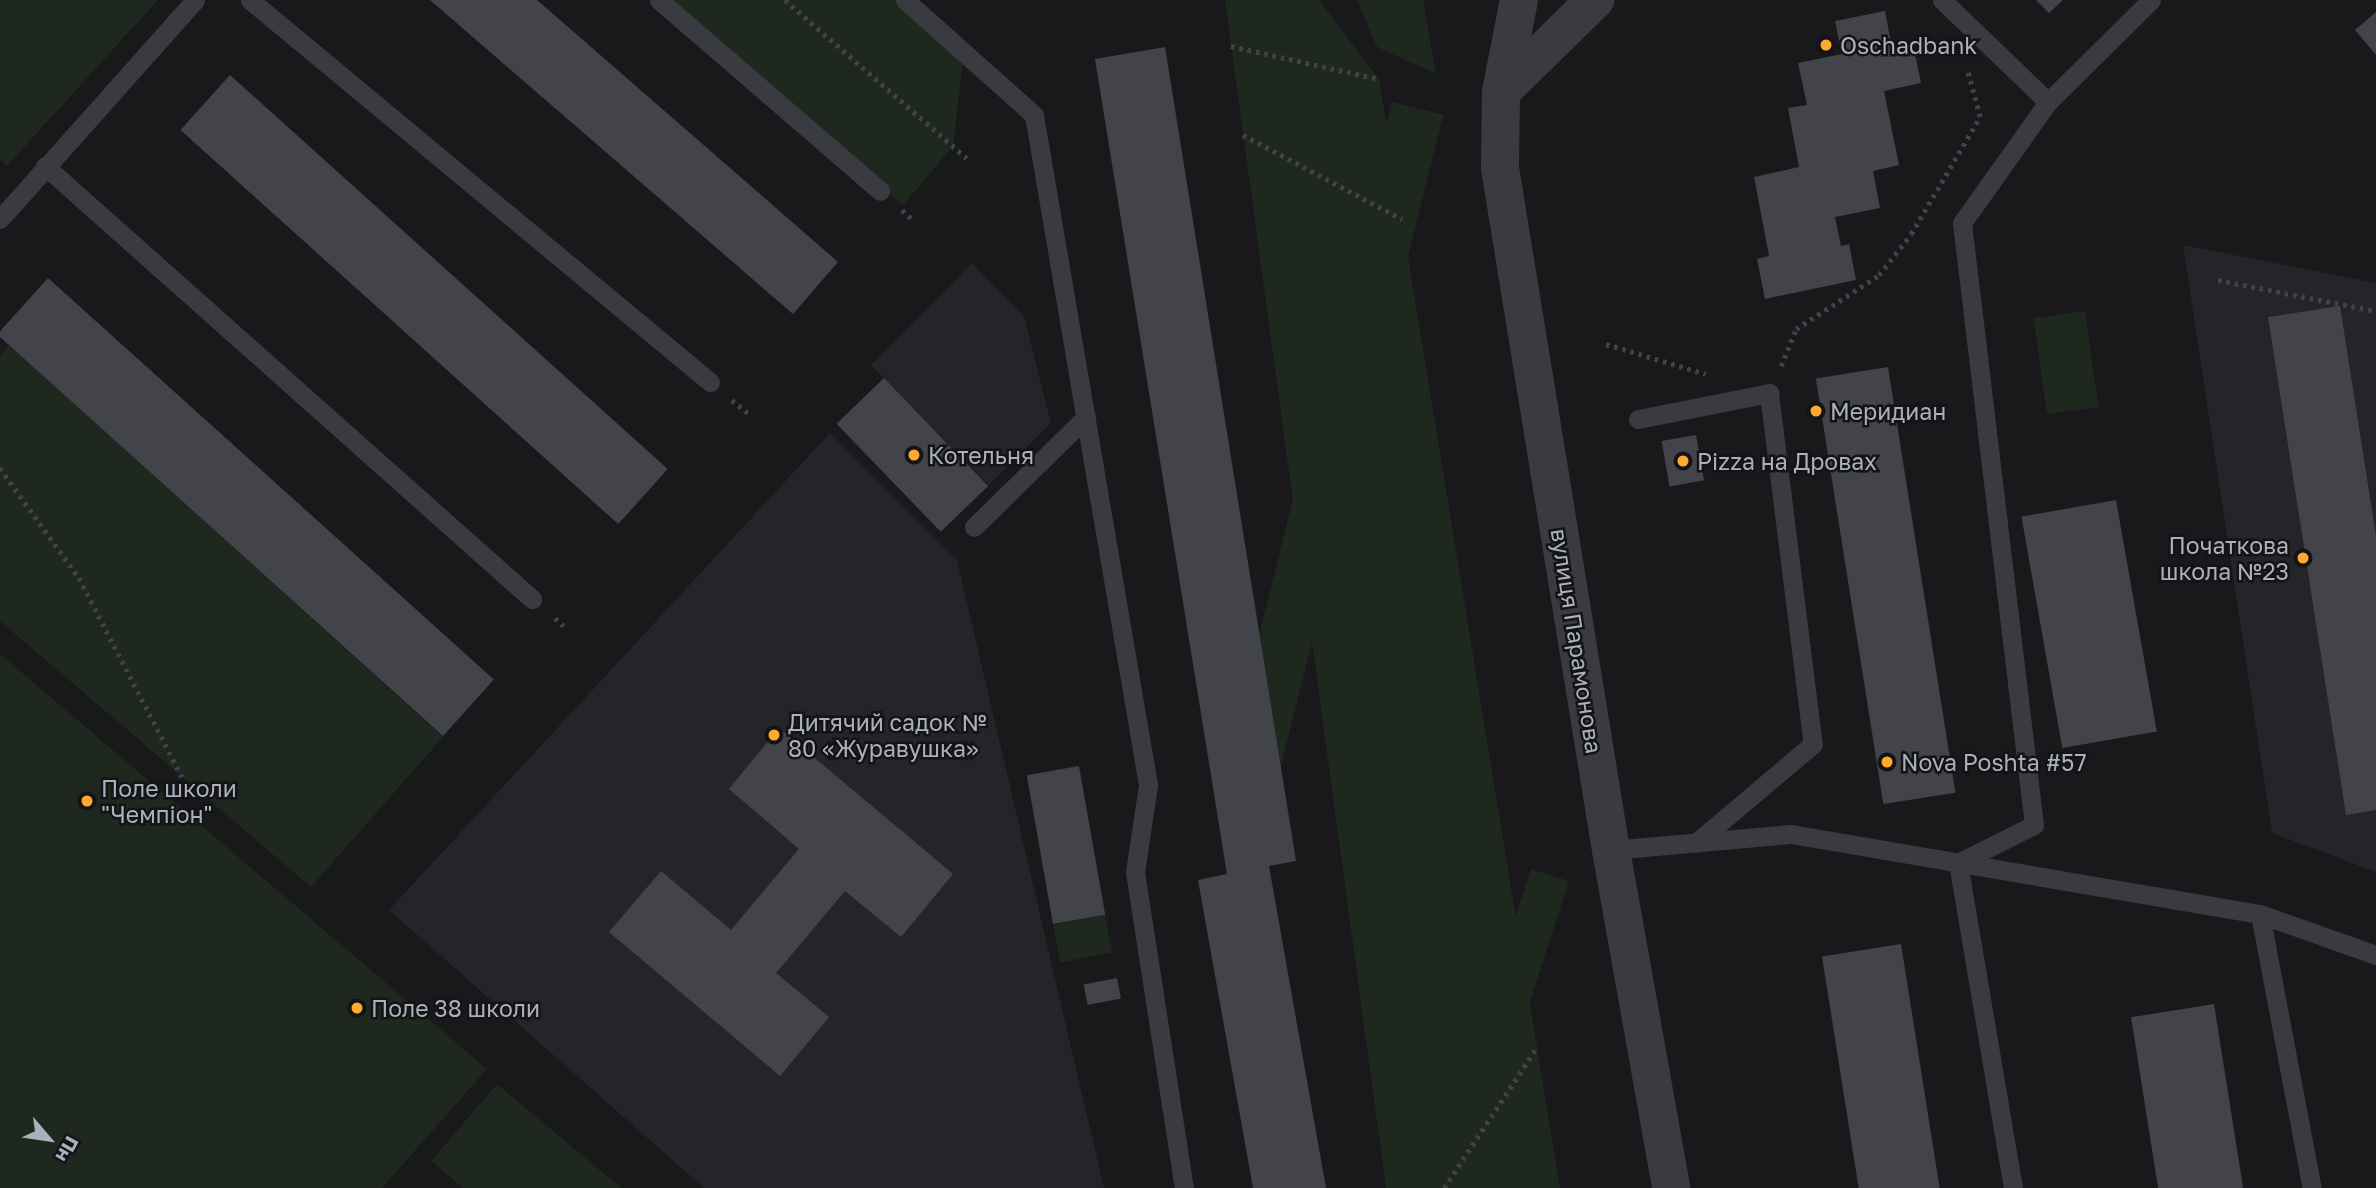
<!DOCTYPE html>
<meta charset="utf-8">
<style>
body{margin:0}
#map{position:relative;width:2376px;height:1188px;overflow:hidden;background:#19191c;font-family:"Golos Text",sans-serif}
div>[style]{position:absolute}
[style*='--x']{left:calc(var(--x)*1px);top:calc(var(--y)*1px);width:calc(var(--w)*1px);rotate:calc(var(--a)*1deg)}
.built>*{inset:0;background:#252529}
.green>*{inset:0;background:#1e281f;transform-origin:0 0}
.building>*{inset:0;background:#434449;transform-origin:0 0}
.path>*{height:4.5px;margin-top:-2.25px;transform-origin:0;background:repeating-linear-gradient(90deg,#404348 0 3.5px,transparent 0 8.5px)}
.service>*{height:19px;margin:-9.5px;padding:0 9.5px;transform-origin:9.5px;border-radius:9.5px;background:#3a3b41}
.minor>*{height:38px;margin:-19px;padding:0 19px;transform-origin:19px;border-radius:19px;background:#3a3b41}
.dots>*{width:19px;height:19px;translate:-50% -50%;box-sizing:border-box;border:4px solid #141417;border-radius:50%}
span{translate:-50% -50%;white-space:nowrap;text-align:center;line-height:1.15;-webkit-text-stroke:5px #141417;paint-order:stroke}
.poi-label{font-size:23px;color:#abb1bc}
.left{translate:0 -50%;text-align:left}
.right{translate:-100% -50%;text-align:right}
.street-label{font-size:23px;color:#abb1bc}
.north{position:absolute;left:14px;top:1104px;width:70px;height:70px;-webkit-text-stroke:5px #141417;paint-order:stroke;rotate:119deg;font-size:19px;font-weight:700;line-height:28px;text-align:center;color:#abb1bc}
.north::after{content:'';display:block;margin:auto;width:24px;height:32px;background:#abb1bc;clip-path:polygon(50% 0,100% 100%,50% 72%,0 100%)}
</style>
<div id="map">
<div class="built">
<i style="clip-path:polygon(2183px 245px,2376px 283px,2376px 872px,2272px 833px)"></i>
<i style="clip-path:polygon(972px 263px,1024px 316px,1051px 423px,989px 485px,871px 365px)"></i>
<i style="clip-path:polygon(830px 433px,957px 560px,1104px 1188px,704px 1188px,389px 910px)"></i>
</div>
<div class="green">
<i style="clip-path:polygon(0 0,158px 0,7px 166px,0 159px)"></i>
<i style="clip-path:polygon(662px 0,905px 0,964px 52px,953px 146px,903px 205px)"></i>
<i style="clip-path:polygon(1225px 0,1319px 0,1379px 79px,1560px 1188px,1386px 1188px)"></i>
<i style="clip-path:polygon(1357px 0,1423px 0,1436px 74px,1377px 47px)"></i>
<i style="left:1392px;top:102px;width:53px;height:676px;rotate:14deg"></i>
<i style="left:2085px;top:311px;width:97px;height:52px;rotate:82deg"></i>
<i style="clip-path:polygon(9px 345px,443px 737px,311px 887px,0 621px,0 356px)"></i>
<i style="clip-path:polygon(0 654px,487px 1069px,382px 1188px,0 1188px)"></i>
<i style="left:1531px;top:869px;width:40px;height:324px;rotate:18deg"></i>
<i style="left:1105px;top:915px;width:38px;height:53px;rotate:79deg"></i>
<i style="clip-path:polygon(497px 1084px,621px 1188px,463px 1188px,431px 1161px)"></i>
</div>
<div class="building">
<i style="clip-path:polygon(430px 0,537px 0,838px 262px,793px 314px)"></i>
<i style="clip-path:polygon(2036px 0,2063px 0,2049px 13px)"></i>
<i style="clip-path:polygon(1885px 11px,1892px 48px,1913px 44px,1921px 83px,1884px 91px,1899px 165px,1873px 171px,1880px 208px,1835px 217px,1841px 246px,1849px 244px,1856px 280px,1765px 299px,1757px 259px,1769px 256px,1754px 177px,1799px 167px,1788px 108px,1807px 105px,1798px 63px,1842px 54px,1835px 21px)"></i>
<i style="clip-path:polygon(2376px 12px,2376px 55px,2355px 30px)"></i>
<i style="clip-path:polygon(1165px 47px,1296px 861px,1269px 866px,1326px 1188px,1253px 1188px,1198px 880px,1227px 874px,1095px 59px)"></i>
<i style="left:230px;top:75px;width:589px;height:74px;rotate:42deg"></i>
<i style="left:48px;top:278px;width:600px;height:76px;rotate:42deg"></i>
<i style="clip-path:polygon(2340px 306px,2376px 536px,2376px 810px,2346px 815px,2268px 317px)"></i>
<i style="left:1888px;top:367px;width:431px;height:73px;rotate:81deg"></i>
<i style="left:884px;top:378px;width:150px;height:66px;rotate:46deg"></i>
<i style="left:1696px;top:435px;width:46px;height:35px;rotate:80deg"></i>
<i style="left:2116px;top:500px;width:235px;height:96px;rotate:80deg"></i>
<i style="clip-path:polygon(779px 728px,953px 874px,901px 937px,845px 891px,776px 973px,829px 1017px,780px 1076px,609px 932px,661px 871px,731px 930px,799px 849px,729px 789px)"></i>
<i style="left:1079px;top:766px;width:151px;height:53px;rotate:80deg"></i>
<i style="left:1901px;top:944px;width:247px;height:80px;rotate:81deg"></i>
<i style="left:1117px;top:978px;width:21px;height:34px;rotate:79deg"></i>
<i style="left:2214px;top:1004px;width:186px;height:84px;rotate:81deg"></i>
</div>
<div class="path">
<i style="--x:785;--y:0;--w:241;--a:41"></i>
<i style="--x:1231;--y:46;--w:152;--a:12.6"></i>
<i style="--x:1243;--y:135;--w:180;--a:27.8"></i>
<i style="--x:902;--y:210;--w:15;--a:42"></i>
<i style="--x:2218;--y:280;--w:161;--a:11.1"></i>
<i style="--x:1606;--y:344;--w:104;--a:16.7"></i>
<i style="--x:1781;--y:366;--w:40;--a:-68"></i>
<i style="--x:1796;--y:329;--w:99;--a:-33"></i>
<i style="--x:1879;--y:275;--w:52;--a:-52"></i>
<i style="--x:1911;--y:234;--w:136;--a:-59.5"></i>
<i style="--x:1980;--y:117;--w:50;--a:-105.2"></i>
<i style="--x:732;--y:400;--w:21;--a:39"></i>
<i style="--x:0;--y:468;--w:135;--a:54.3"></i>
<i style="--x:79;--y:578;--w:224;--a:62.6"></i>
<i style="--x:555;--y:618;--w:12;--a:42"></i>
<i style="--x:1444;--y:1188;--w:169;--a:-56.6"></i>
</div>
<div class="service">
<i style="--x:250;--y:0;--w:598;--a:39.71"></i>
<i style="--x:659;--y:0;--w:292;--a:40.8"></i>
<i style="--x:905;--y:0;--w:173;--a:41.7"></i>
<i style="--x:1034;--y:115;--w:680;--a:80.34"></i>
<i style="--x:1148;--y:785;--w:88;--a:98.5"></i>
<i style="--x:1135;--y:872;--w:320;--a:81.2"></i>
<i style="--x:1942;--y:0;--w:147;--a:43.9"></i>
<i style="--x:2048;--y:102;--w:145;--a:-44.7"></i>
<i style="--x:45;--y:166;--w:652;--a:41.64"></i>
<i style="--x:0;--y:219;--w:293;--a:-48.3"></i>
<i style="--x:1638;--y:419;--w:134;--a:-11.2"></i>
<i style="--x:1769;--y:393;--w:354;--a:82.9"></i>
<i style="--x:1813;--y:744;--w:153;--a:139.8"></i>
<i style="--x:974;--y:527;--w:157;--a:-44.5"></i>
<i style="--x:1611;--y:850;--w:181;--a:-5.1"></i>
<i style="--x:1791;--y:834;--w:476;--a:9.7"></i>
<i style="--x:2260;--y:914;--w:123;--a:19.5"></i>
<i style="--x:2260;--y:914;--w:279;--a:79.3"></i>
<i style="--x:2013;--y:1188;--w:330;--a:-99.6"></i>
<i style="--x:1958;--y:863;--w:85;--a:-26.6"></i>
<i style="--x:2034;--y:825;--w:606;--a:-96.82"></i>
<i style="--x:1962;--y:223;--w:148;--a:-54.6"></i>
</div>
<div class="minor">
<i style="--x:1519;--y:0;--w:94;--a:101.1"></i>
<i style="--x:1501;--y:92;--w:76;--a:90.8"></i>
<i style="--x:1500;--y:168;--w:691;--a:80.76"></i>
<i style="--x:1611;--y:850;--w:343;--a:79.9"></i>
<i style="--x:1501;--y:92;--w:132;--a:-44.4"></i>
</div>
<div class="dots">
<i style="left:1826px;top:45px;background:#ffaa2e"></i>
<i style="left:1816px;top:411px;background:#ffaa2e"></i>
<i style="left:914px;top:455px;background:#ffaa2e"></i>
<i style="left:1683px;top:461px;background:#ffaa2e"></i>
<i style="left:2303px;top:558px;background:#ffaa2e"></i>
<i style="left:774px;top:735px;background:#ffaa2e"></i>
<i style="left:1887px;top:762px;background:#ffaa2e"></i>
<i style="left:87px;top:801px;background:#ffaa2e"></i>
<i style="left:357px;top:1008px;background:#ffaa2e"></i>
</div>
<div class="poi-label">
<span class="left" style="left:1840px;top:45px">Oschadbank</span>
<span class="left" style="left:1830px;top:411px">Меридиан</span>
<span class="left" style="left:928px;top:455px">Котельня</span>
<span class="left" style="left:1697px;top:461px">Pizza на Дровах</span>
<span class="right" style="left:2289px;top:558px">Початкова<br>школа №23</span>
<span class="left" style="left:788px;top:735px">Дитячий садок №<br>80 «Журавушка»</span>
<span class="left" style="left:1901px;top:762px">Nova Poshta #57</span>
<span class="left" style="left:101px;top:801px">Поле школи<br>"Чемпіон"</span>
<span class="left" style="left:371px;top:1008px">Поле 38 школи</span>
</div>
<div class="street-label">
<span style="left:1577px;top:641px;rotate:81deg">вулиця Парамонова</span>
</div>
<div class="north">Пн</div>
</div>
